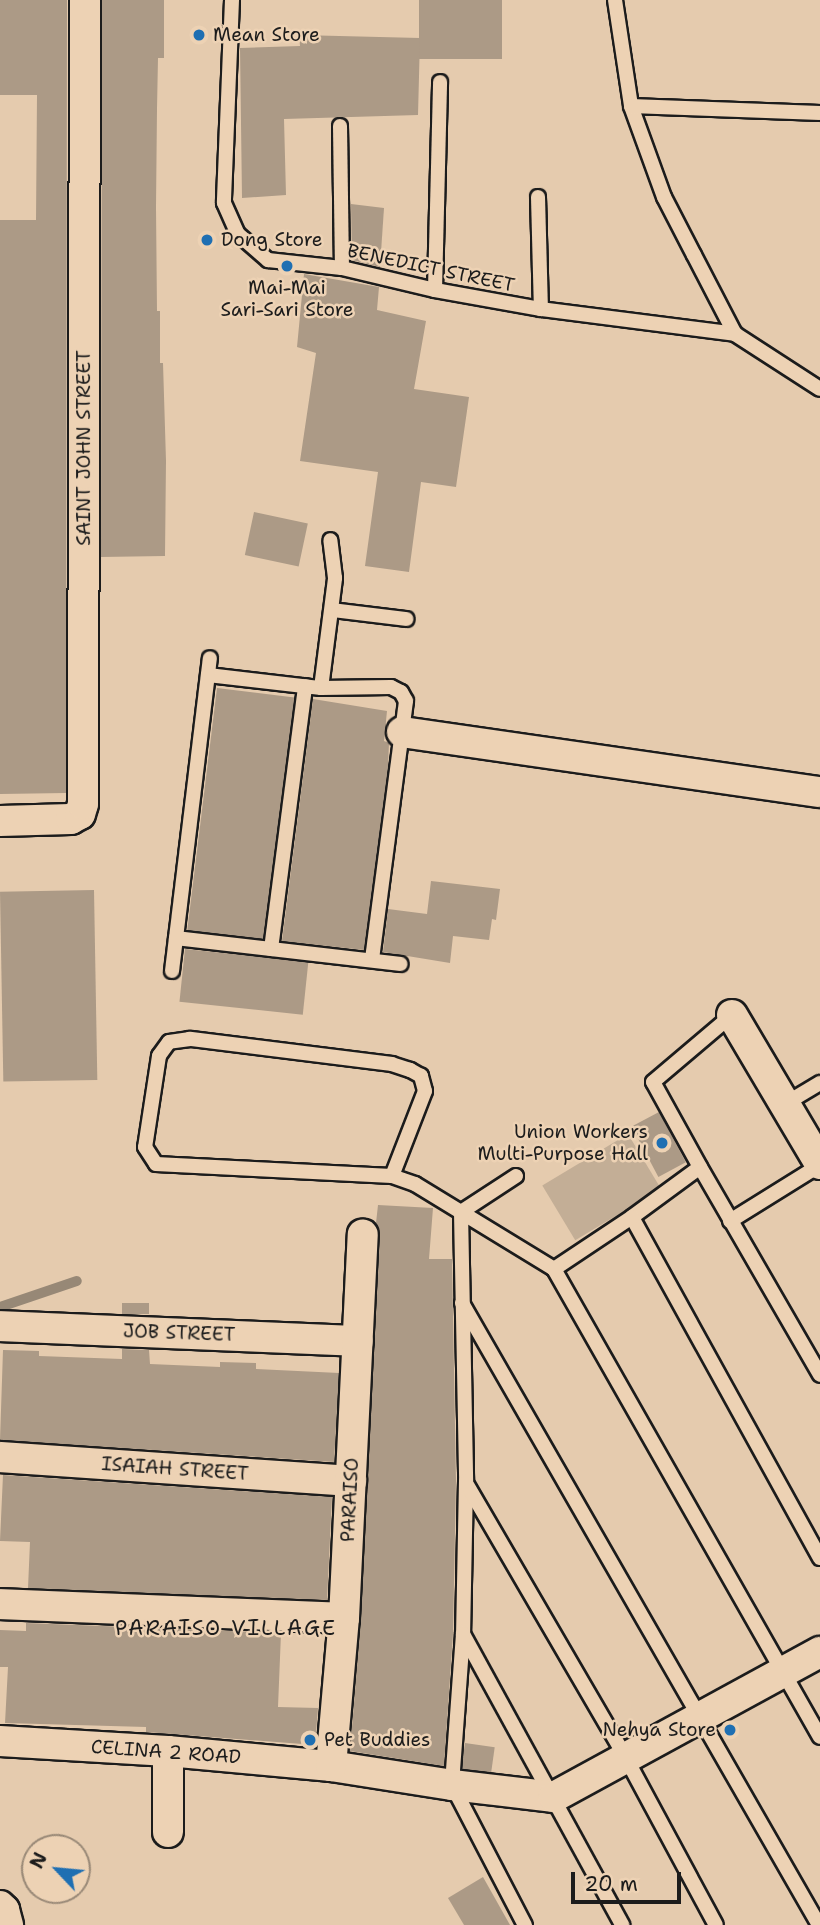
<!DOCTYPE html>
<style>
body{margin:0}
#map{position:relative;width:820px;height:1925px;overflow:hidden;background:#e5cbae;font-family:"Shantell Sans",sans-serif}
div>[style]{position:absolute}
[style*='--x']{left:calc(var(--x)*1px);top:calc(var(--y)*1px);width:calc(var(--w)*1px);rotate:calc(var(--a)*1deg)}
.green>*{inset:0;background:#c3ae96;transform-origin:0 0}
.stream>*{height:10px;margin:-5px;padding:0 5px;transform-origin:5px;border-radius:5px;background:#978876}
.building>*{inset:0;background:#ac9a86;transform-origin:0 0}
.roads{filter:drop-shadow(2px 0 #1c1c1c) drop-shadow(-2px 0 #1c1c1c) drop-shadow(0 2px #1c1c1c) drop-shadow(0 -2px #1c1c1c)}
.service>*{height:14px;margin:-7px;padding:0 7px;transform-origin:7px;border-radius:7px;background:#edd2b4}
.minor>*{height:30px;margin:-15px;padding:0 15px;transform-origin:15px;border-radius:15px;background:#edd2b4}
.dots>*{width:19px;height:19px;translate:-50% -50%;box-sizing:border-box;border:4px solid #edd2b4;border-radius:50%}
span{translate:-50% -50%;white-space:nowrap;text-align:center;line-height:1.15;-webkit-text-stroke:5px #edd2b4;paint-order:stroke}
.poi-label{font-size:19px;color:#1c1c1c}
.left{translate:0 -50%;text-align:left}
.right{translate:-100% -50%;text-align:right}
.street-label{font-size:19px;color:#1c1c1c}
.neighbourhood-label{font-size:21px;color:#1c1c1c;letter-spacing:2px}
.north{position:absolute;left:21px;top:1834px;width:70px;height:70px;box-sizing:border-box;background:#edd2b4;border:2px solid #998977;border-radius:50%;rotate:296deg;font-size:19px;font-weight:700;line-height:28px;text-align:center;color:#1c1c1c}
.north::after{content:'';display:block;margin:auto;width:24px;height:32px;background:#1f6fb2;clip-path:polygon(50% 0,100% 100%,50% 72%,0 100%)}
.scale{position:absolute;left:571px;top:1872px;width:110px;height:32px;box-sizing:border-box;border:4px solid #1c1c1c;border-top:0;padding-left:9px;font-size:21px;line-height:24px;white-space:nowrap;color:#1c1c1c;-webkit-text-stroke:5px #edd2b4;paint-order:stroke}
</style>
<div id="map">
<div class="green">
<i style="left:628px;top:1134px;width:64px;height:100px;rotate:59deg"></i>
</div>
<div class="stream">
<i style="--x:0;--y:1307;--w:81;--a:-18.7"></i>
</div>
<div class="building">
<i style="clip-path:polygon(0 0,67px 0,66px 793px,0 794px,0 220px,36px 220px,37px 95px,0 95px)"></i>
<i style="clip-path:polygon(102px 0,164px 0,164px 58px,158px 58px,157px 109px,156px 207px,157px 311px,160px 311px,160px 363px,163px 363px,166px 461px,165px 556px,101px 557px)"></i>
<i style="left:419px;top:0;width:83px;height:59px"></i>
<i style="clip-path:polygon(299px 35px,420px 38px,418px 115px,284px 119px,286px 195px,242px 198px,240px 48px,300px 46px)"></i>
<i style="clip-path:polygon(351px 204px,384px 208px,380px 267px,352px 260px)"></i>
<i style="clip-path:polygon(304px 274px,379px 287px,377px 310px,426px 321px,414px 389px,469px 397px,456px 487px,421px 482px,409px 572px,365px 566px,378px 472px,300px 461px,316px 353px,297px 347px)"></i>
<i style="left:254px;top:512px;width:55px;height:44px;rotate:12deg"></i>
<i style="left:217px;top:688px;width:78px;height:244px;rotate:7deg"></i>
<i style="clip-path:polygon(313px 699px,387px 711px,384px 741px,389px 743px,388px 767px,364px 950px,282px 941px)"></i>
<i style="clip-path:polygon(431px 881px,500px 889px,496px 920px,492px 919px,489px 940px,453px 936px,450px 963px,383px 952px,388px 909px,427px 914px)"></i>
<i style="left:94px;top:890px;width:190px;height:94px;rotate:89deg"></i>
<i style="left:185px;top:949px;width:124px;height:53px;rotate:6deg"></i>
<i style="left:659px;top:1112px;width:57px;height:31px;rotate:62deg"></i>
<i style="clip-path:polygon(378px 1205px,433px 1208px,429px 1259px,452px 1259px,456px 1481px,453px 1634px,444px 1766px,350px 1751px,361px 1619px,380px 1235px,376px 1223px)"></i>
<i style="left:122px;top:1303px;width:27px;height:11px"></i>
<i style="clip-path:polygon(122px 1349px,149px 1350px,150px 1364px,220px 1367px,220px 1362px,256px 1363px,256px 1369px,339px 1373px,334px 1462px,0 1440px,3px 1350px,39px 1351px,39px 1356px,122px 1359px)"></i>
<i style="clip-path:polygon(3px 1475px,332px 1497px,327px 1600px,28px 1588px,30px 1542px,0 1541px)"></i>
<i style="clip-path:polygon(26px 1623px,281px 1633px,278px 1707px,318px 1708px,315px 1745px,146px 1732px,146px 1727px,5px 1723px,8px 1667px,0 1667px,0 1630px,26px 1631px)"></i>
<i style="left:465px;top:1743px;width:30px;height:26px;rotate:8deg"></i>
<i style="clip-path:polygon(483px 1877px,510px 1925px,464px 1925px,448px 1898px)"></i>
</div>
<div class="roads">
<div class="service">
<i style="--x:232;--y:0;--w:203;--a:92.3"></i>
<i style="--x:224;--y:203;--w:34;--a:66"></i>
<i style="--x:238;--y:234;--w:40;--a:41"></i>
<i style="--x:268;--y:260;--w:74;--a:6.2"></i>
<i style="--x:342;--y:268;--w:96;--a:13.3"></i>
<i style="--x:435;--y:290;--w:108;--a:10.2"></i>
<i style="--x:541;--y:309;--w:196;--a:7.3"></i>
<i style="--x:615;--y:0;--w:107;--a:81.4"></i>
<i style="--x:631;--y:106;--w:97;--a:70.1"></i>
<i style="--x:664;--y:197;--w:65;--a:62.7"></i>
<i style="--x:694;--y:255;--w:89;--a:62.6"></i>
<i style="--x:735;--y:334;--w:101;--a:32.9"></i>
<i style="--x:631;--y:106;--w:189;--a:2.1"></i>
<i style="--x:340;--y:126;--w:142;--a:89.2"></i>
<i style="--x:538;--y:197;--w:112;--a:88.5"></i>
<i style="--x:435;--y:290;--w:208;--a:-88.6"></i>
<i style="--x:332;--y:610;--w:75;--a:6.9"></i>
<i style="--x:208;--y:675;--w:114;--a:6.6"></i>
<i style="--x:321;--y:688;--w:70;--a:-0.8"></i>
<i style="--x:391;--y:687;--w:11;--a:27"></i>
<i style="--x:401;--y:692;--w:10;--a:61"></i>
<i style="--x:406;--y:701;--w:261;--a:97.5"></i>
<i style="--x:321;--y:688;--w:111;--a:-82.7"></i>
<i style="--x:335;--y:578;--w:38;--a:-97"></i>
<i style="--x:176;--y:938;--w:226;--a:6.6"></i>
<i style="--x:271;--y:949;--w:265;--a:-82.6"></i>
<i style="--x:172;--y:971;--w:315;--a:-83.1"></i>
<i style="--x:785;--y:1104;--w:41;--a:-31"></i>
<i style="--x:700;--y:1167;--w:97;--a:-118.9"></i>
<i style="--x:653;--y:1082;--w:104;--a:-40.3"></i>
<i style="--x:392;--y:1176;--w:91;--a:-68.8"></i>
<i style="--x:425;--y:1091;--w:16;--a:-105"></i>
<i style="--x:421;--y:1076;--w:13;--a:-151"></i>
<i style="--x:410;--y:1070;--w:19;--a:-162"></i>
<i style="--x:392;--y:1064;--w:204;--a:-172.9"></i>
<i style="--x:190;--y:1039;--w:21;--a:172"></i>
<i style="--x:169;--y:1042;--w:17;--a:126"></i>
<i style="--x:159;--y:1056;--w:92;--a:98.7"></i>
<i style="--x:145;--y:1147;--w:20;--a:57"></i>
<i style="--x:156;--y:1164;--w:236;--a:2.9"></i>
<i style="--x:392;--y:1176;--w:24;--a:19"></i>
<i style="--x:415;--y:1184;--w:163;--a:31.4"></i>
<i style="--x:516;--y:1176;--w:66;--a:146.8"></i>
<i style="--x:461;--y:1212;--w:269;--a:88.9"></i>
<i style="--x:466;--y:1481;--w:153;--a:91.1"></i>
<i style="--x:463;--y:1634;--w:332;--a:61.3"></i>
<i style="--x:632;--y:1217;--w:84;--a:-36.3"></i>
<i style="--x:700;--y:1167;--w:240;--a:60"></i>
<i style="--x:730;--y:1221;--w:106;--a:-31.9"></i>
<i style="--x:462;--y:1303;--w:717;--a:60.15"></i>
<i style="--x:466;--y:1483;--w:320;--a:59.8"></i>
<i style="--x:627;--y:1760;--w:187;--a:61.7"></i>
<i style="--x:820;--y:1558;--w:389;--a:-118.9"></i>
<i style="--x:632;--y:1217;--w:94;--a:146.3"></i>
<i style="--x:554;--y:1269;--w:538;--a:60.39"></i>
<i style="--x:463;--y:1634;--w:151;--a:94.2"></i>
<i style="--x:452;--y:1785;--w:158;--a:62.5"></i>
</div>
<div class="minor">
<i style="--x:402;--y:732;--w:422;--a:8.2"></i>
<i style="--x:0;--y:821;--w:71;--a:-1.6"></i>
<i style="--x:71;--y:819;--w:10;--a:-29"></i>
<i style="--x:80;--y:814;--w:10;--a:-73"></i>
<i style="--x:83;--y:804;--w:804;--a:-89.86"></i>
<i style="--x:732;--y:1015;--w:173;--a:59.4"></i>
<i style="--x:0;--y:1326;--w:358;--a:2.4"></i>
<i style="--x:0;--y:1457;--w:352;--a:3.9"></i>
<i style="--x:0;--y:1604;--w:344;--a:2.3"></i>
<i style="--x:0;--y:1741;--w:168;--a:3.4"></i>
<i style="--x:168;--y:1751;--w:164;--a:5.3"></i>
<i style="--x:331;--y:1766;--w:122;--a:8.9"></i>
<i style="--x:452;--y:1785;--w:103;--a:6.7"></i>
<i style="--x:554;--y:1797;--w:303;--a:-28.6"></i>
<i style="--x:331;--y:1766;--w:149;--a:-85"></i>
<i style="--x:344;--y:1618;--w:384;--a:-87.2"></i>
<i style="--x:168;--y:1832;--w:81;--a:-90"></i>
<i style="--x:0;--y:1906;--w:6;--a:45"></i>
<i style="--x:4;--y:1910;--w:16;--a:75"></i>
</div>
</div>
<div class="dots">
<i style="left:199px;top:35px;background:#1f6fb2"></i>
<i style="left:207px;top:240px;background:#1f6fb2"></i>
<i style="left:287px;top:266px;background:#1f6fb2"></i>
<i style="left:662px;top:1143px;background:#1f6fb2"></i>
<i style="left:730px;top:1730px;background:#1f6fb2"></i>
<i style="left:310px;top:1740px;background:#1f6fb2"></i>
</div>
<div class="poi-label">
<span class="left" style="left:213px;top:35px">Mean Store</span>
<span class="left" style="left:221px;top:240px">Dong Store</span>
<span style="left:287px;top:299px">Mai-Mai<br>Sari-Sari Store</span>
<span class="right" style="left:648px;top:1143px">Union Workers<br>Multi-Purpose Hall</span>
<span class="right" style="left:716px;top:1730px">Nehya Store</span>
<span class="left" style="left:324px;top:1740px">Pet Buddies</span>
</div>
<div class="street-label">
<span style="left:431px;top:268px;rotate:12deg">BENEDICT STREET</span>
<span style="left:84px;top:448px;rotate:-90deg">SAINT JOHN STREET</span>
<span style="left:179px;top:1333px;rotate:2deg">JOB STREET</span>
<span style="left:175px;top:1469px;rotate:4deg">ISAIAH STREET</span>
<span style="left:350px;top:1500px;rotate:-87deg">PARAISO</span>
<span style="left:166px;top:1752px;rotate:4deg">CELINA 2 ROAD</span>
</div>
<div class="neighbourhood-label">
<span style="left:226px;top:1628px">PARAISO VILLAGE</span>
</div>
<div class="north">N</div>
<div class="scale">20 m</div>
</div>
